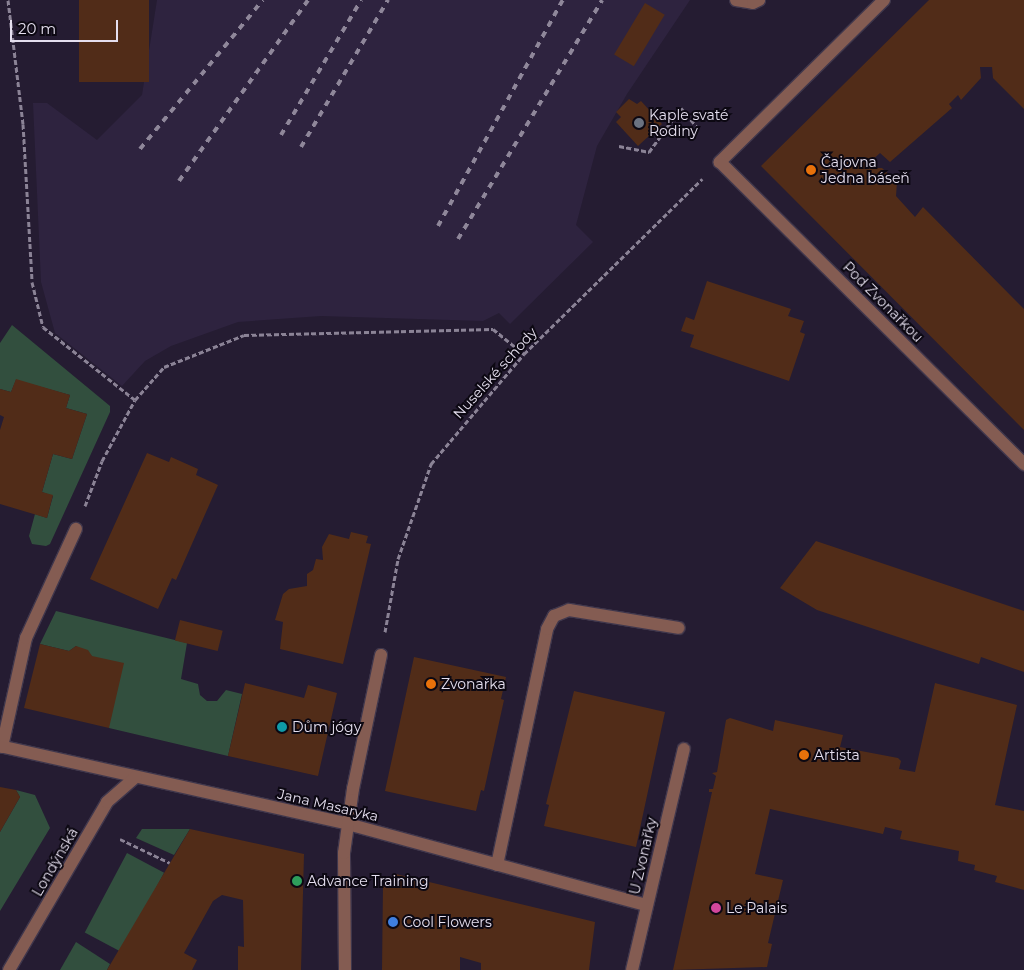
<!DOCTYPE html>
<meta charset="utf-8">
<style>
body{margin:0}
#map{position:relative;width:1024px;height:970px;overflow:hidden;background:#251c32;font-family:Montserrat,sans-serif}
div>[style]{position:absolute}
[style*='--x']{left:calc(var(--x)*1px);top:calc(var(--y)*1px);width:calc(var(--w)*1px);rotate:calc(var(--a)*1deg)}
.built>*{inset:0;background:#2e233f}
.green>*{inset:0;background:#324f3e;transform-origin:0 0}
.building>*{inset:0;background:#512c18;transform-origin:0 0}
.path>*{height:3px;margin-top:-1.5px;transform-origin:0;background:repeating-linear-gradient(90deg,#8b8396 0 5px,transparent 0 7.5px)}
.roads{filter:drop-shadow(1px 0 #40374c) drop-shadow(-1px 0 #40374c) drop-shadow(0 1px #40374c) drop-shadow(0 -1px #40374c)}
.lane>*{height:12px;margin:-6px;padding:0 6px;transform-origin:6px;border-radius:6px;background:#845c52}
.street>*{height:12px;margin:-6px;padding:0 6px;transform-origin:6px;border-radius:6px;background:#845c52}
.rail>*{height:4px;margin-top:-2px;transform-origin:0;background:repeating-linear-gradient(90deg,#8f879a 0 6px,transparent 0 12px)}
.dots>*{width:14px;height:14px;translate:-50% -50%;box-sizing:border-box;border:2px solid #0c0812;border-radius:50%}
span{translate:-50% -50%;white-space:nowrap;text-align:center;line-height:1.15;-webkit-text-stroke:4px #0c0812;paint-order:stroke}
.poi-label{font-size:14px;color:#e5dfef}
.left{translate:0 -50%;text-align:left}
.street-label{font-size:14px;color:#e5dfef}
.scale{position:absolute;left:10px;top:20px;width:108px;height:22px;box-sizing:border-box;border:2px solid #e5dfef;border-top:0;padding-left:6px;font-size:15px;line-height:18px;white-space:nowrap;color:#e5dfef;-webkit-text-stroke:4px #0c0812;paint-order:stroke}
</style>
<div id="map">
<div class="built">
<i style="clip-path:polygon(157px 0,690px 0,627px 94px,597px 146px,576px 225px,593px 242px,510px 324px,499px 313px,483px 321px,321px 316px,238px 322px,171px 346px,145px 361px,122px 386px,55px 333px,41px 282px,33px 103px,47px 103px,97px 140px,142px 95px)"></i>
</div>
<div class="green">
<i style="clip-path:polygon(12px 325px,110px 406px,110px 412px,50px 544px,46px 546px,32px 544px,29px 536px,35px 514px,47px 518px,53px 496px,42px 492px,53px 454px,72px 459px,87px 414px,66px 408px,70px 395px,16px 380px,11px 392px,0 389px,0 343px)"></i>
<i style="clip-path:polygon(56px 611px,187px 643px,181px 679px,198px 684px,200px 695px,207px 701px,217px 701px,226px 690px,242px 694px,228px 756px,109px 728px,92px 656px,76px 646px,69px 651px,40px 644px)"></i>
<i style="clip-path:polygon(16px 790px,35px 795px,50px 828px,0 911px,0 832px,20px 797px)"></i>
<i style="clip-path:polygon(142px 829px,190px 829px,174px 855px,136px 838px)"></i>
<i style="left:127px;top:853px;width:42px;height:90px;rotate:28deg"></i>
<i style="clip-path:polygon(76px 942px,110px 964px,107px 970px,60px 970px)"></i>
</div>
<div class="building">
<i style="left:79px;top:0;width:70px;height:82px"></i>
<i style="clip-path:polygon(929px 0,1024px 0,1024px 109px,993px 78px,992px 67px,980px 67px,981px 78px,961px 100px,958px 95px,949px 104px,952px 108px,890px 162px,880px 153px,869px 163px,873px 168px,882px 168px,897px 182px,896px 196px,915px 217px,923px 207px,1024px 309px,1024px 430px,761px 166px)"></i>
<i style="left:645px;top:3px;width:23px;height:60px;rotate:31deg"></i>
<i style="clip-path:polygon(629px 99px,637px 104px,641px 101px,662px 124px,638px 146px,616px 122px,621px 117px,616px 112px)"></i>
<i style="clip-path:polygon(707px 281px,791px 309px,788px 316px,804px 321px,800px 332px,805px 334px,789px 381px,690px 347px,694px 335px,681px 331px,686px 317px,694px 320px)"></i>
<i style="clip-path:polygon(16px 379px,70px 395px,66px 408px,87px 414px,72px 459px,53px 454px,42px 492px,53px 495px,47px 518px,0 504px,0 430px,4px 417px,0 415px,0 389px,11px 392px)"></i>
<i style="clip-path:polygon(147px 453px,169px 462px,171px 457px,198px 469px,196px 475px,218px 485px,176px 580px,172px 578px,158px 609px,90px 579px)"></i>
<i style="clip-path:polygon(351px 532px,368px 536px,366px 543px,371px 544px,343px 664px,280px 649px,283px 622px,275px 620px,283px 594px,289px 589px,307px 586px,307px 574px,313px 570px,316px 559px,323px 560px,322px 547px,329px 534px,349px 539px)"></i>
<i style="clip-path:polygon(816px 541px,1024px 611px,1024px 672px,981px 657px,979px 664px,817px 610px,780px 588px)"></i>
<i style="left:180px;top:620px;width:44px;height:21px;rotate:14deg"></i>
<i style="clip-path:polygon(40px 644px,69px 651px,76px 646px,88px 650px,92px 656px,124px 663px,109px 728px,24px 708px)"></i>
<i style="clip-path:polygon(414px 657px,506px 677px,501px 699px,504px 700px,484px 791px,481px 790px,476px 811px,385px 791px)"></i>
<i style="clip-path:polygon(245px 683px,304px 698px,308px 685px,337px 693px,318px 776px,228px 756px)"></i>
<i style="clip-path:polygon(935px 683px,1017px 705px,995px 805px,1024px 811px,1024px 890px,995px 882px,997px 876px,974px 870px,975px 865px,958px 861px,959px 851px,900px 839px,902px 831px,885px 827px,883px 834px,770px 809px,755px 874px,783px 880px,768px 943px,772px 944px,767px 967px,673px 970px,712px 792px,709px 792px,709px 789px,713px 789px,716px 776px,712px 773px,717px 772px,726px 720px,730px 718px,773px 731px,775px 720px,843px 735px,840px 747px,898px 758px,901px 761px,899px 769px,915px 772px)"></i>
<i style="clip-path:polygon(574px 691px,665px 712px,636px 847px,544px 826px,549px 805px,546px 804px)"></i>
<i style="clip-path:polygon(0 787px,16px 790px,20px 797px,0 832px)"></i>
<i style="clip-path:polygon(190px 829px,304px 854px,301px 970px,238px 970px,238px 946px,244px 947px,243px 900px,222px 895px,213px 901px,184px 953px,197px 960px,192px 970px,107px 970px)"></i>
<i style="clip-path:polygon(396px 874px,595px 922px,589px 970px,481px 970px,481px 963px,460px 957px,460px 970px,382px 970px,383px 885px)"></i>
</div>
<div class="path">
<i style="--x:8;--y:0;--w:125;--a:83.1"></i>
<i style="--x:23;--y:124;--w:158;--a:86.7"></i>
<i style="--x:32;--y:282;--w:46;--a:76.3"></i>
<i style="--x:43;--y:327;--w:117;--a:38.4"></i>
<i style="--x:619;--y:146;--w:31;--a:11"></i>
<i style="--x:649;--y:152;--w:54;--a:-54"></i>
<i style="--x:681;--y:108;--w:25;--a:50"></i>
<i style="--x:85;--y:506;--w:48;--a:-69.3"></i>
<i style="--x:102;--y:461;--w:69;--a:-61.6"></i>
<i style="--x:135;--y:400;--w:44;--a:-48.7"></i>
<i style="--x:164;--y:367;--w:86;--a:-21.8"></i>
<i style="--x:244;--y:335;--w:249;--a:-1.4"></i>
<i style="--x:493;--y:329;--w:40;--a:39"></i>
<i style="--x:385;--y:632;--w:74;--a:-79.9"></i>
<i style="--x:398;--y:559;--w:101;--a:-70.8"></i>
<i style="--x:431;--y:464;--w:144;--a:-49.8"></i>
<i style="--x:524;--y:354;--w:250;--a:-44.5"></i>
<i style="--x:120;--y:839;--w:55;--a:25.6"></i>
</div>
<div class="roads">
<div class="lane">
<i style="--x:736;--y:0;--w:17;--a:10"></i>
<i style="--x:753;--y:3;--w:7;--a:-27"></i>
<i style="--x:2;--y:747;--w:112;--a:-77.6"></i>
<i style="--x:26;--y:638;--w:120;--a:-65.4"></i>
<i style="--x:497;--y:865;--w:241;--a:-78"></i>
<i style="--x:547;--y:629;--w:15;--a:-62"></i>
<i style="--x:554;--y:616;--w:16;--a:-22"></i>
<i style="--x:569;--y:610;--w:111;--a:9.3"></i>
</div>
<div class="street">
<i style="--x:884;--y:0;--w:231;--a:135.4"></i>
<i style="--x:720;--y:162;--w:429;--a:44.8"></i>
<i style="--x:0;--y:746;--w:357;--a:12.6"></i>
<i style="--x:348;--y:824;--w:309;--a:15.2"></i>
<i style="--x:9;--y:970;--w:194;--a:-59.7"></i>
<i style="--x:107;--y:802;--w:38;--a:-41"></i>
<i style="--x:345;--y:970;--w:117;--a:-90.5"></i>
<i style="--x:344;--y:853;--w:65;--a:-82"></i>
<i style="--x:353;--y:789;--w:137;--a:-78.2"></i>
<i style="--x:632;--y:970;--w:227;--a:-76.8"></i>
</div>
</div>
<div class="rail">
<i style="--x:281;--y:135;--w:157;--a:-59.3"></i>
<i style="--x:301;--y:147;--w:171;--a:-59.4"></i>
<i style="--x:140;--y:149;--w:193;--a:-50.5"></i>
<i style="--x:179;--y:181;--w:222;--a:-54.5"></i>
<i style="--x:438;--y:226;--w:258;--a:-61.1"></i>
<i style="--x:458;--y:239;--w:279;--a:-58.9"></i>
</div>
<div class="dots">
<i style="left:639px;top:123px;background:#6b7280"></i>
<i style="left:811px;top:170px;background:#e8710a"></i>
<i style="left:431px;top:684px;background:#e8710a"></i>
<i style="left:282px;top:727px;background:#0f9aa8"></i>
<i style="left:804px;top:755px;background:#e8710a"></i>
<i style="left:297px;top:881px;background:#2e9e5b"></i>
<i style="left:716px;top:908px;background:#d1479c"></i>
<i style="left:393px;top:922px;background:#3f7fe0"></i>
</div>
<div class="poi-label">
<span class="left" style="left:649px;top:123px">Kaple svaté<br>Rodiny</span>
<span class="left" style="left:821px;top:170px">Čajovna<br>Jedna báseň</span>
<span class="left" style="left:441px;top:684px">Zvonařka</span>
<span class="left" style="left:292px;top:727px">Dům jógy</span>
<span class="left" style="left:814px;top:755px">Artista</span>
<span class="left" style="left:307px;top:881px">Advance Training</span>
<span class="left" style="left:726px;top:908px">Le Palais</span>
<span class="left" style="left:403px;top:922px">Cool Flowers</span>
</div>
<div class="street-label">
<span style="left:883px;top:302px;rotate:45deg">Pod Zvonařkou</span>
<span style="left:495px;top:373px;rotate:-48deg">Nuselské schody</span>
<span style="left:328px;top:805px;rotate:13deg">Jana Masaryka</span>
<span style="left:643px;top:856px;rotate:-77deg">U Zvonařky</span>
<span style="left:55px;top:862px;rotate:-60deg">Londýnská</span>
</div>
<div class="scale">20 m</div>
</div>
